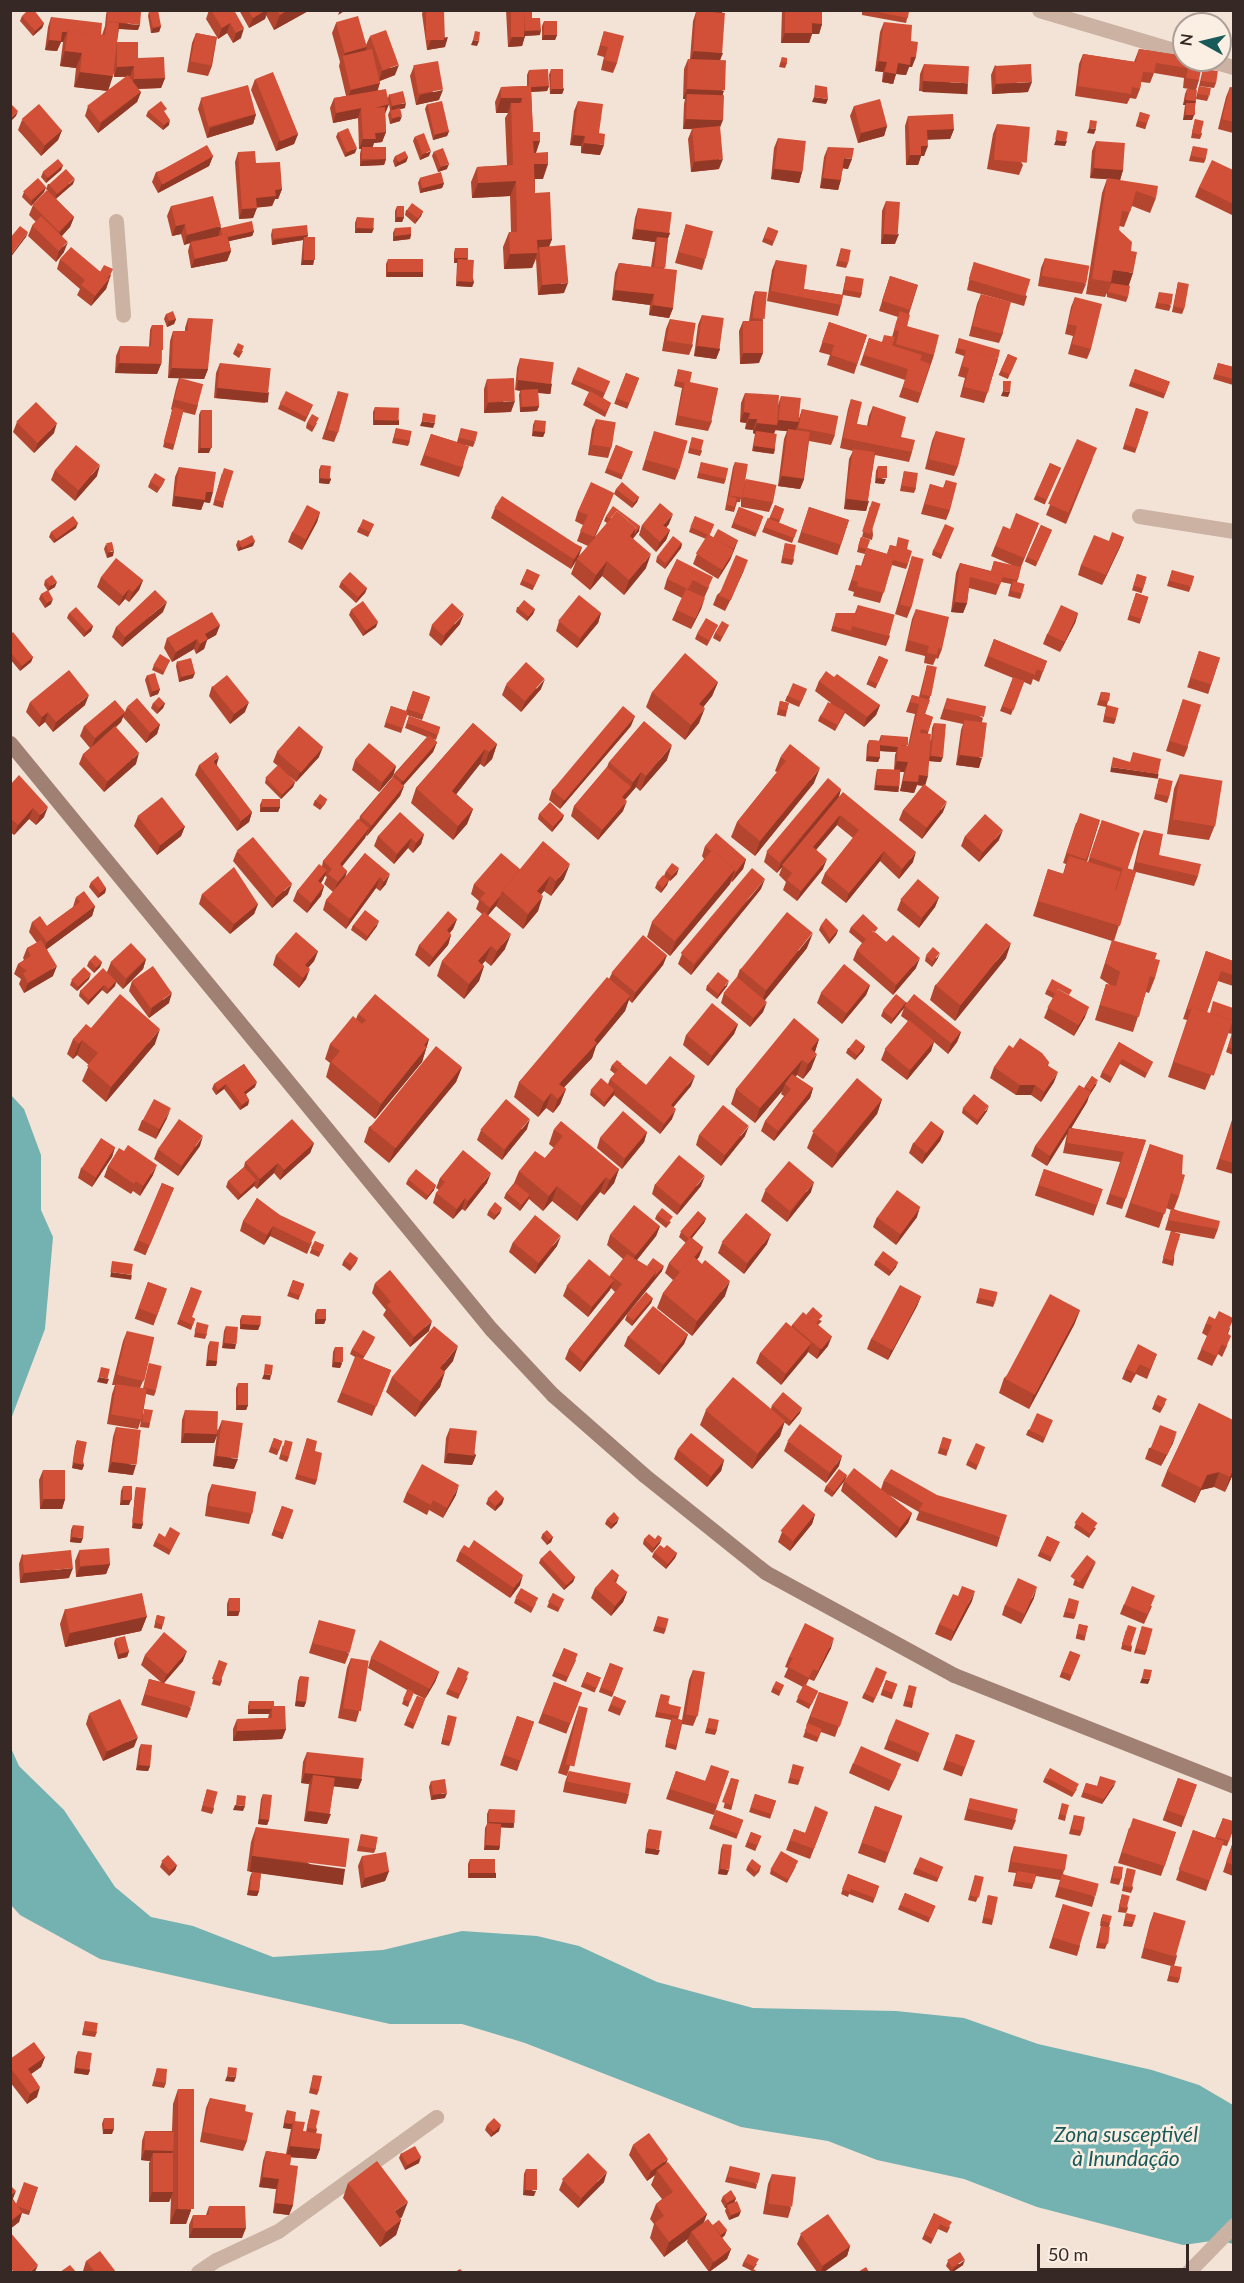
<!DOCTYPE html>
<meta charset="utf-8">
<style>
body{margin:0}
#map{position:relative;width:1244px;height:2283px;overflow:hidden;background:#f3e3d7;font-family:Lato,sans-serif}
div>[style]{position:absolute}
[style*='--x']{left:calc(var(--x)*1px);top:calc(var(--y)*1px);width:calc(var(--w)*1px);rotate:calc(var(--a)*1deg)}
.water>*{inset:0;background:#73b2b0}
.street>*{height:15px;margin:-7.5px;padding:0 7.5px;transform-origin:7.5px;border-radius:7.5px;background:#ccb2a2}
.secondary>*{height:15px;margin:-7.5px;padding:0 7.5px;transform-origin:7.5px;border-radius:7.5px;background:#a08073}
.wall>*{inset:0;background:#b4452f;transform-origin:0 0}
.shaded-wall>*{inset:0;background:#923826;transform-origin:0 0}
.building>*{inset:0;background:#d15037;transform-origin:0 0}
span{translate:-50% -50%;white-space:nowrap;text-align:center;line-height:1.15;-webkit-text-stroke:5px #fbeee3;paint-order:stroke}
.water-label{font-size:21px;color:#175a59;font-style:italic}
.frame{position:absolute;inset:0;border:12px solid #362925;pointer-events:none}
.north{position:absolute;left:1172px;top:12px;width:60px;height:60px;box-sizing:border-box;background:#fbeee3;border:2px solid #ac9f97;border-radius:50%;rotate:278deg;font-size:16px;font-weight:700;line-height:24px;text-align:center;color:#362925}
.north::after{content:'';display:block;margin:auto;width:21px;height:27px;background:#175a59;clip-path:polygon(50% 0,100% 100%,50% 72%,0 100%)}
.scale{position:absolute;left:1037px;top:2244px;width:152px;height:27px;box-sizing:border-box;border:3px solid #362925;border-top:0;padding-left:8px;font-size:18px;line-height:21px;white-space:nowrap;color:#362925;-webkit-text-stroke:4px #fbeee3;paint-order:stroke}
</style>
<div id="map">
<div class="water">
<i style="clip-path:polygon(11px 1095px,24px 1109px,41px 1155px,41px 1210px,53px 1237px,45px 1329px,11px 1419px)"></i>
<i style="clip-path:polygon(10px 1746px,19px 1766px,64px 1810px,115px 1887px,151px 1917px,193px 1926px,273px 1957px,383px 1950px,462px 1931px,537px 1936px,579px 1946px,657px 1982px,753px 2008px,896px 2011px,964px 2018px,1038px 2044px,1152px 2070px,1199px 2085px,1233px 2105px,1233px 2244px,1219px 2240px,1183px 2245px,1037px 2207px,964px 2179px,877px 2160px,828px 2141px,741px 2127px,525px 2043px,462px 2024px,390px 2024px,100px 1959px,20px 1915px,11px 1905px)"></i>
</div>
<div class="street">
<i style="--x:1039;--y:10;--w:151;--a:16.5"></i>
<i style="--x:1209;--y:60;--w:26;--a:16"></i>
<i style="--x:116;--y:221;--w:94;--a:85.7"></i>
<i style="--x:1139;--y:516;--w:96;--a:9"></i>
<i style="--x:198;--y:2272;--w:22;--a:-34"></i>
<i style="--x:216;--y:2260;--w:68;--a:-25.1"></i>
<i style="--x:278;--y:2231;--w:195;--a:-35.8"></i>
<i style="--x:1188;--y:2272;--w:66;--a:-45.6"></i>
</div>
<div class="secondary">
<i style="--x:10;--y:743;--w:758;--a:50.62"></i>
<i style="--x:491;--y:1329;--w:91;--a:46.8"></i>
<i style="--x:553;--y:1395;--w:121;--a:41.3"></i>
<i style="--x:644;--y:1475;--w:155;--a:38.7"></i>
<i style="--x:765;--y:1572;--w:215;--a:28.6"></i>
<i style="--x:954;--y:1675;--w:301;--a:21.6"></i>
</div>
<div class="wall">
<i style="clip-path:polygon(107px 10px,138px 30px,119px 29px,117px 42px,165px 78px,161px 88px,138px 89px,141px 92px,137px 102px,98px 133px,85px 116px,88px 106px,126px 77px,114px 77px,113px 72px,108px 91px,74px 87px,76px 68px,60px 66px,63px 42px,61px 42px,57px 51px,45px 50px,48px 27px,51px 17px,102px 35px,105px 26px,106px 15px)"></i>
<i style="clip-path:polygon(209px 10px,234px 10px,241px 38px,233px 43px,227px 33px,218px 39px,217px 37px,212px 66px,208px 76px,187px 72px,192px 43px,196px 33px,217px 37px,206px 19px)"></i>
<i style="clip-path:polygon(239px 10px,310px 10px,274px 30px,266px 15px,265px 19px,249px 28px)"></i>
<i style="clip-path:polygon(423px 10px,444px 10px,445px 47px,427px 50px,422px 14px)"></i>
<i style="clip-path:polygon(506px 10px,524px 10px,532px 18px,540px 35px,525px 36px,522px 46px,508px 47px)"></i>
<i style="clip-path:polygon(681px 10px,723px 10px,722px 13px,720px 60px,723px 95px,720px 127px,719px 169px,691px 172px,688px 139px,692px 129px,683px 129px,684px 104px,685px 99px,683px 99px,684px 69px,688px 59px,690px 59px,693px 21px,696px 12px)"></i>
<i style="clip-path:polygon(782px 10px,822px 10px,822px 24px,819px 34px,812px 34px,809px 43px,781px 43px)"></i>
<i style="clip-path:polygon(862px 10px,909px 10px,906px 23px,862px 15px)"></i>
<i style="clip-path:polygon(149px 11px,161px 26px,159px 32px,151px 33px,148px 16px)"></i>
<i style="clip-path:polygon(22px 16px,44px 23px,42px 28px,33px 36px,20px 21px)"></i>
<i style="clip-path:polygon(544px 21px,557px 35px,555px 40px,542px 40px,542px 26px)"></i>
<i style="clip-path:polygon(884px 22px,911px 41px,912px 67px,909px 67px,906px 75px,896px 74px,893px 84px,882px 82px,883px 72px,875px 71px,880px 32px)"></i>
<i style="clip-path:polygon(336px 23px,366px 45px,370px 36px,395px 75px,380px 81px,378px 90px,388px 98px,389px 94px,405px 108px,400px 109px,400px 121px,390px 124px,388px 115px,390px 110px,389px 104px,385px 113px,386px 132px,382px 142px,374px 143px,372px 148px,386px 159px,384px 165px,360px 166px,360px 154px,361px 149px,359px 149px,358px 118px,333px 123px,330px 108px,334px 98px,346px 96px,339px 66px,340px 62px,332px 33px)"></i>
<i style="clip-path:polygon(604px 31px,617px 63px,613px 73px,601px 70px,604px 57px,597px 55px)"></i>
<i style="clip-path:polygon(1139px 49px,1184px 56px,1199px 80px,1196px 90px,1196px 98px,1199px 86px,1209px 96px,1207px 101px,1196px 99px,1194px 115px,1192px 120px,1183px 120px,1185px 105px,1183px 105px,1185px 94px,1187px 89px,1189px 89px,1183px 88px,1184px 78px,1154px 73px,1150px 83px,1141px 82px,1140px 89px,1136px 99px,1130px 98px,1127px 104px,1075px 96px,1079px 64px,1083px 54px,1134px 62px)"></i>
<i style="clip-path:polygon(782px 57px,787px 63px,785px 68px,779px 67px)"></i>
<i style="clip-path:polygon(924px 64px,965px 93px,919px 91px,920px 74px)"></i>
<i style="clip-path:polygon(995px 65px,1028px 92px,992px 94px,991px 75px)"></i>
<i style="clip-path:polygon(414px 66px,439px 100px,416px 105px,410px 76px)"></i>
<i style="clip-path:polygon(551px 69px,564px 89px,562px 94px,550px 94px,549px 75px)"></i>
<i style="clip-path:polygon(1203px 69px,1216px 83px,1214px 88px,1199px 86px)"></i>
<i style="clip-path:polygon(529px 70px,549px 86px,547px 91px,531px 92px,533px 132px,536px 153px,543px 179px,535px 179px,535px 193px,552px 239px,549px 247px,564px 293px,538px 295px,536px 259px,532px 268px,504px 269px,503px 247px,509px 232px,511px 232px,510px 196px,472px 198px,471px 182px,477px 167px,507px 165px,505px 118px,508px 113px,496px 113px,495px 102px,501px 87px,527px 86px,527px 75px)"></i>
<i style="clip-path:polygon(255px 79px,298px 134px,294px 144px,276px 151px,251px 90px)"></i>
<i style="clip-path:polygon(1230px 87px,1233px 88px,1233px 133px,1218px 129px,1226px 97px)"></i>
<i style="clip-path:polygon(201px 99px,256px 114px,253px 124px,207px 138px,198px 109px)"></i>
<i style="clip-path:polygon(578px 101px,599px 133px,600px 155px,581px 153px,581px 146px,570px 145px,574px 111px)"></i>
<i style="clip-path:polygon(427px 104px,449px 131px,447px 136px,433px 140px,425px 109px)"></i>
<i style="clip-path:polygon(854px 106px,887px 126px,884px 136px,858px 143px,850px 116px)"></i>
<i style="clip-path:polygon(148px 111px,165px 113px,169px 125px,163px 130px,146px 116px)"></i>
<i style="left:1140px;top:112px;width:10px;height:15px;rotate:17deg"></i>
<i style="clip-path:polygon(908px 116px,954px 129px,950px 139px,928px 139px,924px 156px,921px 156px,918px 165px,906px 165px,905px 126px)"></i>
<i style="clip-path:polygon(1195px 119px,1202px 134px,1200px 139px,1191px 138px)"></i>
<i style="clip-path:polygon(22px 120px,62px 130px,58px 140px,41px 156px,18px 130px)"></i>
<i style="clip-path:polygon(997px 124px,1023px 165px,1019px 175px,987px 169px,993px 134px)"></i>
<i style="clip-path:polygon(338px 132px,355px 153px,345px 157px,336px 137px)"></i>
<i style="clip-path:polygon(415px 136px,429px 156px,420px 160px,413px 141px)"></i>
<i style="clip-path:polygon(778px 138px,802px 172px,799px 183px,771px 179px,774px 148px)"></i>
<i style="clip-path:polygon(1096px 141px,1123px 170px,1120px 180px,1114px 179px,1156px 198px,1150px 213px,1132px 206px,1124px 227px,1119px 226px,1119px 230px,1131px 251px,1128px 297px,1126px 302px,1107px 297px,1107px 293px,1105px 297px,1086px 294px,1102px 193px,1107px 179px,1090px 178px,1092px 151px)"></i>
<i style="clip-path:polygon(1193px 146px,1206px 158px,1204px 163px,1189px 161px)"></i>
<i style="clip-path:polygon(828px 147px,848px 169px,843px 168px,838px 190px,820px 188px,824px 157px)"></i>
<i style="clip-path:polygon(434px 151px,447px 169px,438px 172px,432px 156px)"></i>
<i style="clip-path:polygon(238px 152px,256px 163px,282px 189px,278px 199px,275px 199px,272px 206px,257px 207px,253px 218px,239px 219px,235px 162px)"></i>
<i style="clip-path:polygon(213px 156px,209px 166px,158px 193px,152px 182px,156px 172px)"></i>
<i style="clip-path:polygon(395px 156px,408px 157px,406px 162px,395px 167px,393px 161px)"></i>
<i style="clip-path:polygon(63px 165px,61px 170px,46px 183px,41px 177px,43px 172px)"></i>
<i style="clip-path:polygon(1233px 170px,1233px 212px,1232px 215px,1195px 197px,1199px 187px)"></i>
<i style="clip-path:polygon(420px 178px,444px 183px,442px 188px,420px 193px,418px 183px)"></i>
<i style="clip-path:polygon(48px 184px,73px 184px,56px 199px,74px 217px,70px 227px,62px 236px,64px 252px,56px 262px,28px 236px,32px 226px,36px 222px,29px 215px,33px 205px,48px 191px,46px 189px)"></i>
<i style="clip-path:polygon(46px 187px,44px 192px,31px 206px,22px 197px,24px 192px)"></i>
<i style="clip-path:polygon(886px 201px,895px 244px,881px 244px,882px 211px)"></i>
<i style="clip-path:polygon(171px 206px,221px 228px,254px 231px,252px 236px,229px 241px,231px 251px,227px 261px,191px 268px,188px 251px,190px 243px,184px 245px,181px 234px,172px 236px,167px 216px)"></i>
<i style="clip-path:polygon(397px 206px,404px 217px,402px 222px,395px 222px,395px 211px)"></i>
<i style="clip-path:polygon(638px 208px,670px 233px,668px 238px,664px 268px,673px 308px,669px 318px,649px 315px,650px 305px,612px 300px,615px 273px,619px 263px,651px 267px,655px 242px,632px 239px,635px 218px)"></i>
<i style="clip-path:polygon(406px 210px,423px 211px,421px 216px,415px 224px,405px 215px)"></i>
<i style="clip-path:polygon(357px 217px,372px 233px,355px 233px,355px 223px)"></i>
<i style="clip-path:polygon(686px 224px,705px 260px,702px 270px,675px 263px)"></i>
<i style="left:768px;top:227px;width:11px;height:16px;rotate:22deg"></i>
<i style="clip-path:polygon(395px 228px,411px 234px,410px 239px,393px 241px,393px 233px)"></i>
<i style="clip-path:polygon(272px 230px,308px 235px,307px 237px,314px 260px,313px 265px,301px 265px,303px 240px,272px 245px,271px 235px)"></i>
<i style="clip-path:polygon(455px 248px,468px 260px,474px 282px,472px 287px,456px 286px,457px 263px,454px 263px,454px 253px)"></i>
<i style="clip-path:polygon(841px 248px,848px 263px,846px 268px,836px 266px)"></i>
<i style="clip-path:polygon(1045px 258px,1086px 284px,1082px 294px,1038px 286px,1041px 268px)"></i>
<i style="clip-path:polygon(60px 259px,111px 275px,106px 289px,91px 306px,77px 295px,80px 289px,57px 269px)"></i>
<i style="clip-path:polygon(388px 259px,421px 277px,386px 277px,386px 264px)"></i>
<i style="clip-path:polygon(776px 260px,804px 289px,842px 295px,846px 276px,862px 293px,860px 298px,843px 295px,841px 305px,838px 316px,767px 301px,772px 270px)"></i>
<i style="clip-path:polygon(974px 262px,1027px 296px,1024px 306px,967px 290px,971px 272px)"></i>
<i style="clip-path:polygon(890px 276px,918px 285px,909px 314px,907px 326px,934px 355px,918px 403px,899px 397px,905px 380px,860px 365px,869px 338px,881px 342px,892px 337px,898px 317px,879px 311px)"></i>
<i style="clip-path:polygon(1178px 282px,1184px 309px,1182px 314px,1172px 312px)"></i>
<i style="clip-path:polygon(755px 291px,763px 320px,759px 363px,740px 364px,739px 331px,743px 321px,749px 321px,753px 296px)"></i>
<i style="clip-path:polygon(1159px 292px,1171px 306px,1169px 311px,1155px 308px)"></i>
<i style="clip-path:polygon(981px 294px,1003px 333px,999px 343px,969px 336px,977px 304px)"></i>
<i style="clip-path:polygon(1075px 297px,1091px 349px,1087px 359px,1068px 354px,1073px 336px,1065px 334px,1071px 307px)"></i>
<i style="clip-path:polygon(166px 314px,176px 319px,174px 324px,167px 327px,164px 319px)"></i>
<i style="clip-path:polygon(702px 315px,720px 349px,716px 359px,694px 356px,698px 325px)"></i>
<i style="clip-path:polygon(188px 318px,208px 369px,204px 379px,180px 378px,198px 405px,195px 415px,183px 412px,173px 450px,163px 447px,172px 410px,171px 409px,176px 388px,179px 378px,168px 378px,170px 341px,173px 331px,185px 331px,185px 328px)"></i>
<i style="clip-path:polygon(670px 319px,693px 345px,689px 355px,662px 351px,666px 329px)"></i>
<i style="clip-path:polygon(829px 322px,867px 335px,854px 374px,827px 365px,830px 355px,819px 352px)"></i>
<i style="clip-path:polygon(152px 325px,161px 354px,161px 364px,157px 374px,115px 373px,116px 356px,120px 346px,149px 347px,150px 330px)"></i>
<i style="clip-path:polygon(959px 338px,998px 359px,984px 403px,960px 397px,965px 378px,958px 376px,964px 356px,955px 353px)"></i>
<i style="clip-path:polygon(235px 349px,243px 351px,239px 358px,233px 354px)"></i>
<i style="left:1008px;top:354px;width:10px;height:23px;rotate:24deg"></i>
<i style="clip-path:polygon(520px 358px,552px 384px,549px 394px,538px 393px,539px 406px,537px 411px,520px 412px,519px 395px,520px 391px,515px 390px,517px 368px)"></i>
<i style="clip-path:polygon(220px 363px,269px 393px,265px 403px,214px 398px,216px 373px)"></i>
<i style="clip-path:polygon(1218px 363px,1233px 367px,1233px 385px,1213px 379px)"></i>
<i style="clip-path:polygon(678px 369px,690px 382px,712px 421px,708px 431px,675px 425px,682px 388px,674px 386px)"></i>
<i style="left:1135px;top:369px;width:37px;height:18px;rotate:20deg"></i>
<i style="left:626px;top:373px;width:14px;height:33px;rotate:21deg"></i>
<i style="clip-path:polygon(487px 379px,511px 412px,484px 413px,484px 389px)"></i>
<i style="clip-path:polygon(573px 379px,610px 381px,603px 398px,611px 403px,605px 417px,583px 405px,589px 392px,571px 384px)"></i>
<i style="clip-path:polygon(338px 391px,338px 432px,334px 442px,322px 439px)"></i>
<i style="clip-path:polygon(745px 393px,778px 405px,781px 396px,799px 418px,802px 409px,835px 435px,831px 445px,809px 441px,804px 479px,800px 489px,778px 486px,784px 439px,787px 431px,775px 430px,776px 429px,774px 434px,775px 449px,773px 454px,752px 451px,755px 434px,753px 433px,753px 430px,745px 429px,746px 423px,740px 422px,741px 403px)"></i>
<i style="clip-path:polygon(851px 399px,857px 424px,867px 426px,869px 416px,873px 406px,901px 437px,912px 452px,909px 462px,875px 455px,866px 511px,844px 509px,849px 459px,853px 451px,840px 448px,848px 409px)"></i>
<i style="clip-path:polygon(280px 404px,313px 405px,305px 422px,278px 409px)"></i>
<i style="clip-path:polygon(375px 407px,399px 420px,397px 425px,373px 425px,373px 412px)"></i>
<i style="left:1136px;top:408px;width:13px;height:43px;rotate:18deg"></i>
<i style="clip-path:polygon(201px 410px,209px 453px,198px 453px,199px 415px)"></i>
<i style="clip-path:polygon(596px 419px,611px 448px,608px 458px,588px 455px,592px 429px)"></i>
<i style="clip-path:polygon(535px 420px,545px 432px,543px 437px,532px 436px,533px 425px)"></i>
<i style="clip-path:polygon(17px 422px,54px 433px,34px 453px,13px 432px)"></i>
<i style="clip-path:polygon(307px 423px,317px 423px,312px 432px,306px 428px)"></i>
<i style="clip-path:polygon(396px 428px,410px 441px,408px 446px,392px 443px)"></i>
<i style="clip-path:polygon(461px 428px,475px 442px,473px 447px,465px 445px,463px 467px,459px 477px,420px 465px,431px 434px,457px 442px)"></i>
<i style="clip-path:polygon(936px 431px,958px 466px,954px 476px,925px 469px,932px 441px)"></i>
<i style="clip-path:polygon(692px 437px,702px 451px,700px 456px,688px 453px)"></i>
<i style="clip-path:polygon(651px 441px,679px 470px,675px 480px,642px 470px)"></i>
<i style="left:616px;top:445px;width:18px;height:30px;rotate:22deg"></i>
<i style="clip-path:polygon(1093px 458px,1066px 524px,1046px 515px,1050px 505px)"></i>
<i style="clip-path:polygon(701px 462px,726px 479px,724px 484px,697px 478px)"></i>
<i style="clip-path:polygon(735px 462px,744px 484px,746px 479px,773px 502px,769px 512px,741px 507px,741px 498px,740px 502px,737px 502px,734px 512px,725px 510px,733px 467px)"></i>
<i style="left:1050px;top:463px;width:12px;height:40px;rotate:24deg"></i>
<i style="clip-path:polygon(321px 465px,331px 479px,329px 484px,319px 483px,319px 470px)"></i>
<i style="clip-path:polygon(878px 466px,884px 484px,875px 483px,876px 471px)"></i>
<i style="clip-path:polygon(179px 467px,210px 503px,204px 502px,201px 510px,172px 506px,175px 477px)"></i>
<i style="clip-path:polygon(55px 470px,97px 476px,75px 501px,51px 480px)"></i>
<i style="clip-path:polygon(904px 471px,916px 488px,914px 493px,900px 491px)"></i>
<i style="clip-path:polygon(222px 473px,224px 503px,223px 508px,213px 505px)"></i>
<i style="clip-path:polygon(165px 479px,163px 484px,157px 493px,148px 487px,150px 482px)"></i>
<i style="clip-path:polygon(946px 480px,950px 510px,946px 520px,921px 514px,930px 484px,943px 488px)"></i>
<i style="clip-path:polygon(616px 489px,639px 497px,637px 502px,632px 508px,614px 494px)"></i>
<i style="clip-path:polygon(614px 493px,595px 537px,607px 523px,604px 521px,606px 516px,639px 531px,633px 538px,646px 568px,624px 595px,602px 576px,590px 590px,571px 574px,576px 561px,571px 569px,491px 518px,495px 508px,582px 547px,579px 556px,588px 546px,577px 541px,583px 525px,575px 521px,578px 511px)"></i>
<i style="clip-path:polygon(775px 505px,784px 509px,779px 523px,797px 530px,792px 543px,762px 532px,768px 518px,769px 519px)"></i>
<i style="clip-path:polygon(870px 506px,873px 535px,872px 540px,862px 537px)"></i>
<i style="left:739px;top:507px;width:26px;height:22px;rotate:21deg"></i>
<i style="left:809px;top:507px;width:42px;height:37px;rotate:18deg"></i>
<i style="clip-path:polygon(320px 512px,317px 522px,302px 550px,288px 542px,292px 532px)"></i>
<i style="clip-path:polygon(695px 516px,709px 535px,714px 538px,738px 540px,730px 560px,718px 579px,693px 564px,697px 554px,706px 539px,689px 532px)"></i>
<i style="clip-path:polygon(1039px 523px,1021px 567px,1017px 582px,1022px 594px,1020px 599px,1008px 596px,1011px 584px,1001px 582px,996px 595px,969px 588px,967px 603px,963px 613px,951px 612px,956px 573px,960px 563px,991px 571px,994px 561px,1014px 566px,991px 556px,995px 546px,1010px 529px)"></i>
<i style="clip-path:polygon(374px 524px,368px 537px,357px 532px,359px 527px)"></i>
<i style="clip-path:polygon(669px 524px,666px 527px,670px 530px,666px 540px,656px 552px,639px 535px,642px 525px)"></i>
<i style="left:1041px;top:525px;width:12px;height:40px;rotate:24deg"></i>
<i style="clip-path:polygon(76px 528px,54px 543px,49px 537px,51px 532px)"></i>
<i style="clip-path:polygon(954px 528px,941px 559px,932px 555px,933px 550px)"></i>
<i style="clip-path:polygon(861px 537px,870px 540px,865px 554px,857px 552px)"></i>
<i style="clip-path:polygon(1124px 537px,1120px 547px,1102px 585px,1078px 575px,1081px 565px,1109px 541px)"></i>
<i style="clip-path:polygon(238px 540px,253px 546px,238px 551px,236px 545px)"></i>
<i style="clip-path:polygon(682px 543px,681px 548px,665px 569px,656px 562px,657px 557px)"></i>
<i style="clip-path:polygon(785px 543px,794px 560px,792px 565px,781px 563px)"></i>
<i style="clip-path:polygon(106px 544px,113px 556px,107px 558px,104px 549px)"></i>
<i style="clip-path:polygon(890px 545px,907px 549px,908px 564px,906px 569px,892px 565px,880px 603px,853px 596px,854px 592px,848px 590px,853px 575px,856px 565px,861px 566px,867px 548px,887px 554px)"></i>
<i style="clip-path:polygon(912px 556px,911px 608px,907px 618px,895px 614px)"></i>
<i style="clip-path:polygon(677px 559px,709px 587px,704px 598px,701px 609px,691px 629px,672px 620px,682px 598px,664px 589px,667px 579px)"></i>
<i style="left:527px;top:569px;width:14px;height:17px;rotate:25deg"></i>
<i style="clip-path:polygon(744px 570px,725px 611px,713px 605px,717px 595px)"></i>
<i style="clip-path:polygon(1172px 570px,1191px 587px,1189px 592px,1167px 586px)"></i>
<i style="left:1137px;top:574px;width:10px;height:17px;rotate:17deg"></i>
<i style="clip-path:polygon(101px 577px,143px 580px,139px 590px,129px 602px,125px 599px,119px 606px,97px 587px)"></i>
<i style="clip-path:polygon(45px 580px,55px 587px,48px 591px,51px 604px,45px 608px,39px 599px,41px 594px,48px 591px,44px 585px)"></i>
<i style="clip-path:polygon(341px 582px,367px 588px,365px 593px,356px 603px,339px 587px)"></i>
<i style="left:1136px;top:593px;width:13px;height:28px;rotate:18deg"></i>
<i style="clip-path:polygon(858px 605px,890px 636px,886px 646px,831px 631px,836px 613px,855px 613px)"></i>
<i style="clip-path:polygon(517px 607px,535px 609px,533px 614px,527px 621px,516px 612px)"></i>
<i style="clip-path:polygon(916px 609px,942px 649px,938px 659px,936px 658px,933px 665px,924px 663px,925px 656px,905px 651px,912px 619px)"></i>
<i style="clip-path:polygon(351px 610px,376px 627px,363px 636px,349px 615px)"></i>
<i style="clip-path:polygon(163px 612px,122px 647px,112px 637px,116px 627px)"></i>
<i style="clip-path:polygon(69px 613px,93px 626px,91px 631px,84px 637px,67px 618px)"></i>
<i style="clip-path:polygon(601px 613px,598px 623px,577px 648px,556px 631px,559px 621px)"></i>
<i style="clip-path:polygon(1078px 613px,1075px 623px,1060px 652px,1043px 644px,1047px 634px)"></i>
<i style="clip-path:polygon(460px 624px,441px 646px,429px 635px,432px 625px)"></i>
<i style="clip-path:polygon(220px 625px,216px 635px,207px 640px,204px 649px,196px 654px,194px 649px,172px 662px,164px 648px,167px 638px)"></i>
<i style="clip-path:polygon(718px 625px,707px 646px,695px 639px,697px 634px)"></i>
<i style="clip-path:polygon(729px 625px,720px 642px,713px 638px,715px 633px)"></i>
<i style="clip-path:polygon(10px 635px,33px 657px,31px 662px,20px 671px,10px 659px)"></i>
<i style="clip-path:polygon(994px 639px,1047px 661px,1039px 682px,1033px 679px,1031px 685px,1024px 682px,1011px 715px,1000px 711px,1013px 678px,984px 666px)"></i>
<i style="left:1199px;top:651px;width:22px;height:38px;rotate:18deg"></i>
<i style="left:879px;top:656px;width:10px;height:31px;rotate:24deg"></i>
<i style="clip-path:polygon(170px 660px,163px 675px,152px 670px,154px 665px)"></i>
<i style="clip-path:polygon(177px 661px,193px 678px,179px 682px,176px 666px)"></i>
<i style="clip-path:polygon(927px 665px,930px 697px,925px 714px,933px 717px,928px 733px,931px 741px,932px 728px,934px 723px,941px 762px,929px 761px,925px 785px,943px 812px,922px 839px,899px 820px,903px 810px,923px 786px,917px 785px,914px 793px,900px 791px,904px 772px,900px 772px,899px 787px,897px 792px,874px 790px,876px 774px,877px 769px,894px 770px,895px 755px,896px 752px,880px 751px,880px 757px,878px 762px,866px 761px,867px 745px,869px 740px,879px 741px,881px 735px,908px 746px,915px 714px,906px 712px,912px 695px,919px 697px)"></i>
<i style="clip-path:polygon(147px 675px,160px 689px,158px 694px,150px 697px,145px 680px)"></i>
<i style="clip-path:polygon(834px 677px,880px 705px,876px 715px,864px 727px,845px 713px,835px 731px,818px 721px,820px 716px,831px 703px,815px 691px,819px 681px)"></i>
<i style="clip-path:polygon(718px 682px,712px 696px,703px 707px,699px 723px,685px 740px,646px 707px,652px 692px)"></i>
<i style="clip-path:polygon(506px 685px,541px 689px,521px 712px,502px 695px)"></i>
<i style="clip-path:polygon(212px 686px,245px 712px,230px 724px,209px 696px)"></i>
<i style="clip-path:polygon(807px 689px,799px 707px,785px 701px,787px 696px)"></i>
<i style="clip-path:polygon(413px 691px,430px 697px,422px 720px,407px 715px,401px 733px,384px 727px,391px 706px,406px 711px)"></i>
<i style="clip-path:polygon(1101px 692px,1110px 693px,1107px 705px,1116px 719px,1114px 724px,1103px 722px,1106px 707px,1097px 705px)"></i>
<i style="clip-path:polygon(947px 698px,983px 718px,982px 722px,979px 768px,956px 765px,961px 730px,963px 724px,940px 719px)"></i>
<i style="clip-path:polygon(1183px 699px,1188px 747px,1184px 757px,1166px 751px)"></i>
<i style="left:780px;top:701px;width:9px;height:14px;rotate:13deg"></i>
<i style="clip-path:polygon(30px 702px,85px 705px,53px 732px,45px 722px,39px 727px,26px 712px)"></i>
<i style="clip-path:polygon(153px 703px,165px 703px,163px 708px,157px 714px,151px 708px)"></i>
<i style="clip-path:polygon(127px 707px,160px 724px,157px 734px,146px 743px,123px 717px,121px 722px,116px 727px,136px 764px,104px 792px,79px 764px,83px 754px,90px 748px,80px 736px,84px 726px,125px 712px)"></i>
<i style="clip-path:polygon(409px 716px,440px 727px,436px 740px,433px 739px,437px 742px,433px 752px,403px 786px,404px 786px,400px 796px,367px 836px,366px 835px,365px 838px,342px 866px,347px 871px,345px 878px,365px 853px,386px 884px,380px 891px,376px 888px,346px 929px,323px 910px,326px 900px,333px 892px,324px 884px,327px 877px,325px 876px,321px 883px,324px 886px,321px 896px,307px 913px,293px 901px,297px 891px,322px 866px,323px 861px,359px 820px,360px 816px,393px 777px,394px 774px,427px 737px,405px 728px)"></i>
<i style="clip-path:polygon(473px 723px,497px 744px,492px 759px,484px 767px,480px 764px,456px 794px,473px 809px,467px 824px,453px 840px,411px 803px,416px 788px)"></i>
<i style="clip-path:polygon(631px 726px,560px 809px,549px 800px,552px 790px)"></i>
<i style="clip-path:polygon(277px 752px,319px 757px,296px 782px,288px 775px,295px 782px,293px 787px,281px 799px,265px 783px,266px 778px,278px 766px,273px 762px)"></i>
<i style="clip-path:polygon(781px 756px,814px 783px,755px 856px,731px 837px,737px 822px,777px 772px,775px 771px)"></i>
<i style="clip-path:polygon(355px 760px,396px 766px,393px 776px,379px 792px,352px 770px)"></i>
<i style="clip-path:polygon(667px 760px,640px 791px,636px 787px,627px 797px,625px 799px,623px 811px,598px 840px,571px 816px,574px 806px,607px 767px,609px 762px)"></i>
<i style="clip-path:polygon(216px 764px,252px 812px,249px 822px,237px 831px,195px 775px,199px 765px)"></i>
<i style="clip-path:polygon(1180px 774px,1215px 825px,1209px 840px,1167px 834px,1174px 789px)"></i>
<i style="clip-path:polygon(1159px 778px,1169px 797px,1167px 803px,1154px 799px)"></i>
<i style="clip-path:polygon(10px 785px,44px 817px,36px 825px,29px 819px,14px 835px,10px 832px)"></i>
<i style="clip-path:polygon(841px 789px,839px 797px,913px 862px,899px 879px,880px 861px,846px 903px,821px 883px,825px 873px,853px 838px,837px 825px,816px 850px,823px 869px,797px 901px,783px 890px,786px 882px,779px 875px,782px 867px,777px 873px,764px 862px,767px 852px)"></i>
<i style="clip-path:polygon(327px 799px,325px 804px,320px 810px,313px 805px,315px 800px)"></i>
<i style="clip-path:polygon(262px 800px,280px 807px,278px 812px,260px 812px,260px 805px)"></i>
<i style="clip-path:polygon(539px 814px,564px 815px,562px 820px,552px 832px,538px 819px)"></i>
<i style="clip-path:polygon(138px 816px,185px 826px,181px 836px,157px 855px,134px 826px)"></i>
<i style="clip-path:polygon(1100px 820px,1087px 862px,1088px 862px,1102px 820px,1128px 869px,1133px 870px,1140px 840px,1144px 830px,1159px 855px,1198px 876px,1194px 886px,1136px 872px,1114px 941px,1155px 959px,1155px 978px,1149px 993px,1146px 992px,1133px 1032px,1095px 1020px,1106px 984px,1110px 985px,1100px 978px,1112px 941px,1033px 916px,1048px 869px,1063px 874px,1066px 864px,1063px 863px,1076px 823px)"></i>
<i style="clip-path:polygon(424px 834px,421px 844px,413px 853px,408px 848px,394px 864px,374px 846px,378px 836px)"></i>
<i style="clip-path:polygon(965px 836px,999px 840px,979px 862px,961px 846px)"></i>
<i style="clip-path:polygon(705px 846px,746px 859px,743px 869px,732px 882px,731px 881px,730px 884px,670px 956px,647px 937px,652px 922px,704px 859px,702px 856px)"></i>
<i style="clip-path:polygon(237px 851px,288px 894px,272px 908px,233px 861px)"></i>
<i style="clip-path:polygon(520px 869px,564px 879px,551px 896px,544px 891px,541px 894px,538px 911px,523px 929px,496px 906px,488px 915px,505px 949px,491px 966px,485px 961px,482px 964px,484px 966px,479px 981px,464px 999px,437px 976px,442px 961px,482px 914px,476px 909px,479px 901px,471px 894px,474px 884px)"></i>
<i style="clip-path:polygon(666px 871px,677px 874px,670px 881px,669px 880px,667px 885px,661px 893px,655px 888px,657px 883px,664px 876px)"></i>
<i style="clip-path:polygon(91px 882px,106px 888px,105px 893px,98px 898px,89px 887px)"></i>
<i style="clip-path:polygon(761px 889px,691px 975px,678px 964px,682px 954px)"></i>
<i style="clip-path:polygon(202px 894px,258px 904px,254px 914px,230px 934px,199px 904px)"></i>
<i style="clip-path:polygon(76px 897px,95px 906px,92px 916px,47px 949px,53px 976px,24px 993px,19px 984px,21px 979px,14px 974px,18px 964px,24px 960px,23px 958px,27px 948px,37px 943px,29px 932px,32px 922px,47px 926px,73px 907px)"></i>
<i style="clip-path:polygon(939px 897px,935px 907px,919px 928px,897px 910px,901px 900px)"></i>
<i style="clip-path:polygon(457px 919px,453px 929px,450px 933px,451px 935px,448px 945px,429px 967px,415px 955px,419px 945px)"></i>
<i style="clip-path:polygon(353px 925px,377px 926px,366px 941px,351px 930px)"></i>
<i style="clip-path:polygon(821px 925px,838px 930px,836px 935px,829px 944px,819px 930px)"></i>
<i style="clip-path:polygon(851px 927px,876px 933px,916px 968px,893px 995px,853px 960px,857px 950px,862px 943px,849px 932px)"></i>
<i style="clip-path:polygon(807px 948px,765px 1000px,763px 1012px,750px 1027px,721px 1003px,724px 993px,737px 977px,740px 969px)"></i>
<i style="clip-path:polygon(318px 951px,314px 961px,308px 968px,306px 979px,299px 988px,273px 965px,276px 955px)"></i>
<i style="clip-path:polygon(1206px 951px,1233px 961px,1233px 986px,1218px 981px,1207px 1012px,1209px 1013px,1233px 1008px,1233px 1055px,1226px 1052px,1232px 1034px,1228px 1033px,1205px 1090px,1168px 1077px,1187px 1020px,1183px 1019px)"></i>
<i style="clip-path:polygon(667px 955px,663px 965px,632px 1003px,629px 1000px,625px 1011px,596px 1046px,592px 1058px,564px 1087px,566px 1089px,560px 1104px,553px 1113px,546px 1108px,538px 1117px,514px 1097px,519px 1082px,609px 979px,612px 973px)"></i>
<i style="clip-path:polygon(926px 956px,938px 958px,932px 967px,925px 961px)"></i>
<i style="clip-path:polygon(1006px 958px,955px 1021px,930px 1000px,935px 985px)"></i>
<i style="clip-path:polygon(146px 959px,143px 969px,123px 989px,116px 982px,115px 986px,107px 994px,102px 990px,88px 1005px,79px 996px,80px 991px,107px 972px,111px 962px)"></i>
<i style="clip-path:polygon(89px 961px,102px 962px,100px 967px,94px 973px,87px 966px)"></i>
<i style="clip-path:polygon(89px 979px,77px 991px,70px 985px,72px 980px)"></i>
<i style="clip-path:polygon(132px 981px,169px 1003px,149px 1018px,129px 991px)"></i>
<i style="clip-path:polygon(707px 985px,727px 986px,717px 999px,706px 990px)"></i>
<i style="clip-path:polygon(870px 985px,866px 995px,842px 1024px,817px 1003px,821px 993px)"></i>
<i style="clip-path:polygon(1047px 989px,1070px 996px,1085px 1017px,1074px 1036px,1044px 1018px,1048px 1008px,1053px 998px,1045px 994px)"></i>
<i style="clip-path:polygon(906px 1002px,961px 1032px,957px 1042px,948px 1054px,934px 1042px,931px 1051px,907px 1080px,881px 1060px,885px 1050px,908px 1021px,901px 1016px,904px 1008px,891px 1024px,881px 1016px,883px 1011px)"></i>
<i style="clip-path:polygon(358px 1014px,429px 1039px,422px 1062px,375px 1119px,326px 1077px,330px 1063px,325px 1059px,330px 1044px,356px 1019px)"></i>
<i style="clip-path:polygon(738px 1024px,734px 1034px,708px 1066px,683px 1045px,686px 1035px)"></i>
<i style="clip-path:polygon(91px 1028px,155px 1044px,106px 1102px,82px 1081px,89px 1065px,77px 1055px,73px 1059px,67px 1054px,73px 1039px)"></i>
<i style="clip-path:polygon(819px 1039px,815px 1052px,811px 1069px,803px 1079px,797px 1075px,795px 1076px,813px 1088px,810px 1098px,774px 1141px,761px 1131px,765px 1121px,784px 1096px,781px 1094px,782px 1091px,755px 1123px,731px 1104px,736px 1089px)"></i>
<i style="clip-path:polygon(1119px 1042px,1153px 1062px,1145px 1078px,1120px 1064px,1110px 1083px,1100px 1077px,1102px 1072px)"></i>
<i style="clip-path:polygon(865px 1046px,863px 1051px,855px 1060px,846px 1053px,848px 1048px)"></i>
<i style="clip-path:polygon(1013px 1048px,1049px 1062px,1048px 1066px,1054px 1082px,1041px 1102px,1031px 1095px,1016px 1095px,990px 1078px,994px 1067px)"></i>
<i style="clip-path:polygon(244px 1064px,255px 1087px,246px 1094px,249px 1100px,248px 1105px,240px 1110px,224px 1089px,216px 1095px,212px 1089px,214px 1084px)"></i>
<i style="clip-path:polygon(612px 1065px,622px 1065px,646px 1085px,691px 1086px,673px 1107px,672px 1119px,660px 1134px,614px 1095px,604px 1107px,590px 1095px,591px 1090px,608px 1084px,610px 1079px,615px 1074px,610px 1070px)"></i>
<i style="clip-path:polygon(462px 1067px,456px 1082px,389px 1163px,364px 1142px,369px 1127px)"></i>
<i style="clip-path:polygon(1092px 1076px,1096px 1085px,1089px 1096px,1087px 1102px,1071px 1128px,1146px 1140px,1122px 1209px,1106px 1204px,1120px 1162px,1063px 1153px,1067px 1134px,1047px 1166px,1031px 1156px,1035px 1146px,1084px 1088px)"></i>
<i style="clip-path:polygon(882px 1099px,877px 1114px,832px 1168px,807px 1148px,813px 1133px)"></i>
<i style="clip-path:polygon(963px 1108px,987px 1111px,977px 1125px,962px 1113px)"></i>
<i style="clip-path:polygon(1233px 1117px,1233px 1174px,1216px 1169px)"></i>
<i style="clip-path:polygon(167px 1118px,156px 1139px,138px 1130px,142px 1120px)"></i>
<i style="clip-path:polygon(527px 1129px,502px 1160px,477px 1140px,481px 1130px)"></i>
<i style="clip-path:polygon(554px 1129px,619px 1169px,614px 1183px,604px 1195px,600px 1192px,577px 1221px,552px 1201px,543px 1211px,529px 1199px,520px 1211px,504px 1198px,506px 1193px,514px 1183px,519px 1171px,545px 1158px,554px 1148px,549px 1144px)"></i>
<i style="clip-path:polygon(944px 1131px,940px 1141px,922px 1164px,909px 1153px,913px 1143px)"></i>
<i style="clip-path:polygon(647px 1132px,644px 1142px,622px 1169px,597px 1148px,600px 1138px)"></i>
<i style="clip-path:polygon(699px 1135px,745px 1136px,721px 1166px,696px 1145px)"></i>
<i style="clip-path:polygon(314px 1143px,310px 1153px,280px 1180px,274px 1173px,257px 1189px,254px 1186px,238px 1200px,226px 1187px,228px 1181px,244px 1167px,245px 1162px)"></i>
<i style="clip-path:polygon(1150px 1144px,1179px 1196px,1174px 1209px,1218px 1229px,1214px 1239px,1175px 1232px,1174px 1261px,1173px 1266px,1162px 1263px,1171px 1231px,1165px 1230px,1171px 1210px,1166px 1208px,1159px 1228px,1125px 1217px)"></i>
<i style="clip-path:polygon(200px 1146px,178px 1176px,154px 1159px,158px 1149px)"></i>
<i style="clip-path:polygon(115px 1147px,112px 1157px,92px 1187px,78px 1178px,81px 1168px)"></i>
<i style="clip-path:polygon(124px 1151px,153px 1175px,140px 1196px,133px 1191px,131px 1194px,104px 1177px,108px 1166px)"></i>
<i style="left:1044px;top:1169px;width:62px;height:28px;rotate:19deg"></i>
<i style="clip-path:polygon(440px 1178px,487px 1183px,465px 1211px,462px 1209px,453px 1219px,433px 1203px,436px 1193px,439px 1190px,436px 1188px)"></i>
<i style="clip-path:polygon(408px 1179px,434px 1190px,426px 1200px,406px 1184px)"></i>
<i style="left:162px;top:1183px;width:13px;height:73px;rotate:23deg"></i>
<i style="clip-path:polygon(655px 1184px,701px 1186px,677px 1215px,652px 1194px)"></i>
<i style="clip-path:polygon(765px 1191px,811px 1192px,787px 1222px,761px 1201px)"></i>
<i style="clip-path:polygon(257px 1198px,312px 1242px,307px 1254px,270px 1236px,264px 1245px,240px 1231px,243px 1221px)"></i>
<i style="clip-path:polygon(489px 1210px,500px 1213px,494px 1220px,487px 1215px)"></i>
<i style="clip-path:polygon(657px 1214px,671px 1222px,666px 1228px,655px 1219px)"></i>
<i style="clip-path:polygon(877px 1217px,917px 1217px,896px 1245px,873px 1227px)"></i>
<i style="clip-path:polygon(706px 1218px,704px 1223px,692px 1238px,703px 1247px,699px 1257px,697px 1259px,725px 1296px,692px 1336px,657px 1308px,663px 1293px,673px 1280px,665px 1273px,669px 1263px,686px 1243px,679px 1237px,681px 1232px)"></i>
<i style="clip-path:polygon(660px 1226px,656px 1236px,637px 1260px,647px 1266px,662px 1271px,580px 1372px,565px 1359px,569px 1349px,615px 1292px,611px 1288px,588px 1317px,563px 1296px,567px 1286px,610px 1276px,623px 1259px,607px 1245px,610px 1235px)"></i>
<i style="left:315px;top:1241px;width:10px;height:13px;rotate:24deg"></i>
<i style="clip-path:polygon(513px 1242px,557px 1246px,535px 1274px,509px 1252px)"></i>
<i style="clip-path:polygon(722px 1243px,767px 1244px,744px 1274px,718px 1253px)"></i>
<i style="clip-path:polygon(358px 1258px,356px 1263px,350px 1271px,342px 1265px,344px 1260px)"></i>
<i style="clip-path:polygon(876px 1260px,896px 1267px,889px 1276px,874px 1265px)"></i>
<i style="left:293px;top:1280px;width:12px;height:17px;rotate:20deg"></i>
<i style="left:148px;top:1282px;width:20px;height:39px;rotate:20deg"></i>
<i style="clip-path:polygon(375px 1283px,429px 1331px,410px 1347px,383px 1315px,386px 1310px,372px 1293px)"></i>
<i style="clip-path:polygon(191px 1287px,192px 1317px,195px 1319px,191px 1330px,177px 1324px)"></i>
<i style="clip-path:polygon(980px 1288px,995px 1302px,993px 1307px,976px 1303px)"></i>
<i style="clip-path:polygon(921px 1296px,917px 1306px,888px 1360px,867px 1349px,871px 1339px)"></i>
<i style="clip-path:polygon(653px 1298px,651px 1303px,632px 1326px,625px 1320px,627px 1315px)"></i>
<i style="clip-path:polygon(317px 1309px,326px 1319px,324px 1324px,315px 1324px,315px 1314px)"></i>
<i style="clip-path:polygon(1080px 1310px,1074px 1325px,1029px 1409px,999px 1393px,1004px 1378px)"></i>
<i style="clip-path:polygon(242px 1315px,260px 1325px,258px 1330px,240px 1329px,240px 1320px)"></i>
<i style="clip-path:polygon(807px 1315px,822px 1321px,818px 1325px,828px 1346px,817px 1359px,808px 1352px,781px 1385px,756px 1363px,760px 1353px,791px 1327px,792px 1325px)"></i>
<i style="clip-path:polygon(197px 1322px,207px 1334px,205px 1339px,194px 1337px)"></i>
<i style="clip-path:polygon(1206px 1323px,1230px 1328px,1228px 1334px,1227px 1346px,1222px 1357px,1218px 1354px,1212px 1366px,1197px 1359px,1207px 1336px,1202px 1333px)"></i>
<i style="clip-path:polygon(226px 1326px,235px 1349px,222px 1348px,224px 1331px)"></i>
<i style="clip-path:polygon(127px 1331px,143px 1381px,140px 1388px,143px 1389px,149px 1363px,156px 1391px,154px 1396px,146px 1394px,143px 1414px,150px 1423px,149px 1428px,140px 1427px,141px 1420px,138px 1429px,107px 1424px,112px 1394px,115px 1385px,112px 1385px,123px 1341px)"></i>
<i style="clip-path:polygon(688px 1334px,684px 1344px,659px 1375px,624px 1346px,628px 1336px)"></i>
<i style="clip-path:polygon(375px 1337px,373px 1342px,363px 1359px,391px 1370px,372px 1416px,337px 1402px,355px 1357px,350px 1354px,352px 1349px)"></i>
<i style="clip-path:polygon(210px 1341px,217px 1361px,216px 1366px,206px 1366px,208px 1346px)"></i>
<i style="clip-path:polygon(335px 1347px,342px 1363px,340px 1368px,332px 1367px,333px 1352px)"></i>
<i style="clip-path:polygon(1157px 1354px,1147px 1379px,1136px 1374px,1131px 1383px,1122px 1379px,1126px 1369px)"></i>
<i style="clip-path:polygon(453px 1361px,444px 1372px,440px 1387px,415px 1417px,386px 1392px,392px 1377px)"></i>
<i style="clip-path:polygon(238px 1383px,248px 1405px,246px 1410px,236px 1410px,236px 1388px)"></i>
<i style="clip-path:polygon(1158px 1395px,1165px 1404px,1160px 1413px,1152px 1409px)"></i>
<i style="clip-path:polygon(1199px 1403px,1233px 1474px,1225px 1492px,1214px 1487px,1201px 1490px,1195px 1503px,1161px 1486px,1167px 1471px)"></i>
<i style="clip-path:polygon(772px 1405px,800px 1413px,789px 1426px,784px 1422px,780px 1436px,752px 1469px,700px 1425px,706px 1410px,771px 1409px)"></i>
<i style="clip-path:polygon(185px 1410px,218px 1430px,222px 1420px,234px 1469px,213px 1466px,217px 1434px,214px 1443px,181px 1443px,182px 1420px)"></i>
<i style="clip-path:polygon(1053px 1420px,1043px 1443px,1026px 1435px,1028px 1430px)"></i>
<i style="clip-path:polygon(116px 1427px,133px 1475px,108px 1472px,113px 1437px)"></i>
<i style="clip-path:polygon(450px 1428px,476px 1455px,472px 1465px,444px 1463px,446px 1438px)"></i>
<i style="left:943px;top:1437px;width:9px;height:17px;rotate:18deg"></i>
<i style="left:274px;top:1438px;width:9px;height:15px;rotate:21deg"></i>
<i style="clip-path:polygon(307px 1438px,315px 1451px,317px 1480px,315px 1485px,295px 1479px)"></i>
<i style="clip-path:polygon(77px 1440px,84px 1465px,82px 1470px,72px 1468px,75px 1446px)"></i>
<i style="clip-path:polygon(788px 1441px,839px 1466px,826px 1483px,784px 1451px)"></i>
<i style="clip-path:polygon(1173px 1443px,1161px 1466px,1145px 1459px,1149px 1448px)"></i>
<i style="clip-path:polygon(283px 1445px,289px 1457px,287px 1462px,279px 1459px)"></i>
<i style="clip-path:polygon(985px 1447px,976px 1470px,966px 1465px,968px 1460px)"></i>
<i style="clip-path:polygon(678px 1449px,724px 1460px,721px 1471px,707px 1487px,674px 1459px)"></i>
<i style="clip-path:polygon(43px 1470px,65px 1499px,62px 1509px,40px 1509px,39px 1480px)"></i>
<i style="clip-path:polygon(847px 1475px,845px 1480px,832px 1497px,824px 1491px,826px 1486px)"></i>
<i style="clip-path:polygon(884px 1480px,1000px 1537px,997px 1547px,916px 1520px,919px 1512px,889px 1495px,912px 1513px,908px 1523px,896px 1538px,841px 1491px,844px 1481px,881px 1489px)"></i>
<i style="clip-path:polygon(212px 1484px,252px 1513px,249px 1524px,205px 1516px,208px 1494px)"></i>
<i style="clip-path:polygon(123px 1486px,129px 1505px,120px 1505px,121px 1491px)"></i>
<i style="clip-path:polygon(136px 1487px,143px 1524px,141px 1529px,132px 1528px,135px 1492px)"></i>
<i style="clip-path:polygon(407px 1492px,456px 1495px,443px 1518px,429px 1510px,427px 1515px,403px 1502px)"></i>
<i style="clip-path:polygon(504px 1498px,502px 1504px,495px 1511px,486px 1504px,488px 1499px)"></i>
<i style="left:282px;top:1506px;width:12px;height:31px;rotate:20deg"></i>
<i style="clip-path:polygon(815px 1514px,812px 1524px,790px 1551px,778px 1542px,782px 1532px)"></i>
<i style="clip-path:polygon(607px 1519px,617px 1523px,611px 1529px,605px 1524px)"></i>
<i style="clip-path:polygon(1076px 1523px,1096px 1528px,1089px 1538px,1074px 1528px)"></i>
<i style="clip-path:polygon(73px 1525px,81px 1543px,70px 1542px,71px 1530px)"></i>
<i style="clip-path:polygon(180px 1533px,169px 1555px,153px 1546px,155px 1541px,165px 1537px)"></i>
<i style="clip-path:polygon(543px 1533px,553px 1537px,551px 1542px,547px 1545px,541px 1538px)"></i>
<i style="left:1047px;top:1536px;width:14px;height:22px;rotate:25deg"></i>
<i style="clip-path:polygon(644px 1539px,660px 1543px,652px 1553px,643px 1544px)"></i>
<i style="clip-path:polygon(664px 1548px,677px 1553px,675px 1558px,666px 1569px,652px 1557px,654px 1552px)"></i>
<i style="clip-path:polygon(79px 1551px,110px 1564px,106px 1574px,76px 1577px,75px 1561px)"></i>
<i style="clip-path:polygon(460px 1551px,520px 1585px,510px 1598px,456px 1561px)"></i>
<i style="clip-path:polygon(22px 1554px,69px 1578px,20px 1583px,19px 1564px)"></i>
<i style="clip-path:polygon(541px 1558px,575px 1577px,573px 1582px,564px 1590px,539px 1563px)"></i>
<i style="clip-path:polygon(1096px 1562px,1083px 1589px,1073px 1585px,1075px 1579px)"></i>
<i style="clip-path:polygon(619px 1575px,616px 1583px,627px 1592px,623px 1602px,611px 1616px,591px 1598px,595px 1588px)"></i>
<i style="clip-path:polygon(553px 1593px,562px 1604px,558px 1612px,547px 1607px)"></i>
<i style="clip-path:polygon(229px 1598px,240px 1610px,238px 1616px,227px 1616px,227px 1604px)"></i>
<i style="clip-path:polygon(516px 1598px,536px 1603px,531px 1613px,514px 1603px)"></i>
<i style="clip-path:polygon(1034px 1598px,1021px 1624px,1002px 1615px,1005px 1605px)"></i>
<i style="clip-path:polygon(1069px 1598px,1076px 1614px,1074px 1619px,1063px 1617px)"></i>
<i style="clip-path:polygon(972px 1601px,951px 1641px,935px 1634px,939px 1624px)"></i>
<i style="clip-path:polygon(1124px 1604px,1152px 1606px,1144px 1624px,1120px 1614px)"></i>
<i style="clip-path:polygon(65px 1609px,147px 1616px,141px 1631px,65px 1647px,60px 1624px)"></i>
<i style="left:157px;top:1615px;width:8px;height:13px;rotate:14deg"></i>
<i style="clip-path:polygon(658px 1616px,666px 1629px,664px 1634px,653px 1631px)"></i>
<i style="clip-path:polygon(319px 1620px,349px 1654px,345px 1664px,309px 1653px)"></i>
<i style="left:1079px;top:1624px;width:9px;height:15px;rotate:13deg"></i>
<i style="clip-path:polygon(1142px 1626px,1147px 1650px,1145px 1655px,1134px 1653px)"></i>
<i style="clip-path:polygon(1126px 1630px,1132px 1647px,1131px 1652px,1121px 1649px)"></i>
<i style="clip-path:polygon(115px 1639px,129px 1651px,127px 1657px,118px 1659px,114px 1644px)"></i>
<i style="clip-path:polygon(564px 1648px,576px 1660px,566px 1682px,552px 1676px)"></i>
<i style="clip-path:polygon(831px 1648px,814px 1681px,809px 1679px,806px 1685px,818px 1691px,809px 1709px,796px 1702px,803px 1687px,784px 1677px,788px 1668px,785px 1667px,789px 1657px)"></i>
<i style="left:1070px;top:1651px;width:11px;height:28px;rotate:22deg"></i>
<i style="clip-path:polygon(145px 1655px,183px 1661px,164px 1683px,191px 1708px,187px 1718px,141px 1705px,149px 1679px,161px 1682px,141px 1665px)"></i>
<i style="clip-path:polygon(351px 1658px,359px 1712px,356px 1722px,338px 1718px,347px 1668px)"></i>
<i style="clip-path:polygon(371px 1658px,439px 1672px,435px 1682px,425px 1699px,413px 1693px,408px 1707px,402px 1704px,407px 1690px,368px 1668px)"></i>
<i style="clip-path:polygon(219px 1660px,222px 1681px,220px 1686px,212px 1684px)"></i>
<i style="left:610px;top:1663px;width:14px;height:31px;rotate:21deg"></i>
<i style="clip-path:polygon(693px 1670px,697px 1716px,693px 1726px,682px 1724px,676px 1750px,665px 1747px,671px 1720px,655px 1717px,659px 1700px,661px 1694px,679px 1716px,678px 1719px,682px 1720px,689px 1680px)"></i>
<i style="left:587px;top:1672px;width:15px;height:16px;rotate:23deg"></i>
<i style="clip-path:polygon(300px 1676px,306px 1702px,304px 1707px,295px 1706px,298px 1681px)"></i>
<i style="clip-path:polygon(468px 1677px,458px 1699px,446px 1694px,448px 1689px)"></i>
<i style="clip-path:polygon(885px 1677px,873px 1703px,862px 1698px,864px 1693px)"></i>
<i style="left:886px;top:1680px;width:12px;height:16px;rotate:20deg"></i>
<i style="left:554px;top:1682px;width:30px;height:44px;rotate:21deg"></i>
<i style="clip-path:polygon(784px 1685px,779px 1696px,771px 1692px,773px 1687px)"></i>
<i style="clip-path:polygon(909px 1685px,913px 1703px,912px 1708px,903px 1706px)"></i>
<i style="clip-path:polygon(819px 1692px,848px 1702px,835px 1737px,821px 1732px,817px 1742px,803px 1737px,807px 1727px,806px 1726px)"></i>
<i style="clip-path:polygon(417px 1696px,425px 1699px,413px 1729px,404px 1725px)"></i>
<i style="left:614px;top:1696px;width:13px;height:16px;rotate:23deg"></i>
<i style="clip-path:polygon(249px 1701px,274px 1706px,286px 1729px,282px 1739px,233px 1741px,233px 1729px,237px 1719px,268px 1718px,269px 1714px,248px 1714px,248px 1706px)"></i>
<i style="clip-path:polygon(579px 1706px,570px 1766px,567px 1776px,558px 1773px)"></i>
<i style="clip-path:polygon(89px 1714px,134px 1747px,103px 1761px,86px 1724px)"></i>
<i style="clip-path:polygon(448px 1715px,451px 1741px,449px 1746px,441px 1744px)"></i>
<i style="left:517px;top:1716px;width:18px;height:52px;rotate:19deg"></i>
<i style="clip-path:polygon(709px 1718px,717px 1730px,715px 1735px,705px 1733px)"></i>
<i style="clip-path:polygon(929px 1733px,918px 1762px,884px 1749px,888px 1739px)"></i>
<i style="left:956px;top:1734px;width:20px;height:38px;rotate:20deg"></i>
<i style="clip-path:polygon(141px 1744px,150px 1766px,148px 1771px,136px 1770px,139px 1749px)"></i>
<i style="clip-path:polygon(307px 1752px,362px 1779px,358px 1789px,334px 1786px,327px 1824px,304px 1821px,309px 1784px,301px 1783px,303px 1762px)"></i>
<i style="clip-path:polygon(853px 1763px,897px 1774px,889px 1791px,849px 1773px)"></i>
<i style="clip-path:polygon(793px 1764px,800px 1780px,798px 1785px,788px 1783px)"></i>
<i style="clip-path:polygon(569px 1771px,629px 1794px,626px 1804px,563px 1792px,565px 1782px)"></i>
<i style="clip-path:polygon(676px 1771px,705px 1781px,729px 1771px,714px 1815px,666px 1799px)"></i>
<i style="clip-path:polygon(1045px 1777px,1077px 1789px,1072px 1797px,1043px 1782px)"></i>
<i style="left:731px;top:1778px;width:8px;height:31px;rotate:14deg"></i>
<i style="left:1178px;top:1778px;width:20px;height:45px;rotate:20deg"></i>
<i style="clip-path:polygon(431px 1781px,445px 1798px,431px 1800px,429px 1787px)"></i>
<i style="clip-path:polygon(1086px 1783px,1097px 1786px,1114px 1786px,1102px 1804px,1081px 1797px)"></i>
<i style="clip-path:polygon(207px 1789px,214px 1809px,212px 1814px,201px 1811px)"></i>
<i style="clip-path:polygon(263px 1794px,269px 1820px,267px 1825px,258px 1824px,261px 1799px)"></i>
<i style="left:755px;top:1794px;width:22px;height:19px;rotate:18deg"></i>
<i style="clip-path:polygon(970px 1798px,1016px 1820px,1012px 1830px,964px 1820px)"></i>
<i style="clip-path:polygon(1062px 1803px,1066px 1816px,1065px 1821px,1058px 1819px)"></i>
<i style="left:875px;top:1806px;width:29px;height:50px;rotate:20deg"></i>
<i style="clip-path:polygon(489px 1809px,514px 1823px,512px 1828px,501px 1827px,500px 1845px,499px 1850px,484px 1850px,485px 1828px,487px 1824px,487px 1814px)"></i>
<i style="left:716px;top:1810px;width:29px;height:20px;rotate:20deg"></i>
<i style="clip-path:polygon(828px 1812px,810px 1859px,786px 1850px,794px 1829px,805px 1833px)"></i>
<i style="clip-path:polygon(1074px 1815px,1082px 1831px,1080px 1836px,1069px 1834px)"></i>
<i style="clip-path:polygon(1223px 1818px,1233px 1830px,1227px 1846px,1222px 1845px,1206px 1891px,1176px 1880px,1193px 1830px,1215px 1838px)"></i>
<i style="clip-path:polygon(256px 1827px,339px 1884px,261px 1873px,259px 1891px,257px 1896px,247px 1895px,250px 1877px,252px 1872px,247px 1871px,251px 1842px)"></i>
<i style="clip-path:polygon(1129px 1828px,1176px 1832px,1161px 1876px,1118px 1863px)"></i>
<i style="clip-path:polygon(649px 1829px,658px 1855px,645px 1853px,647px 1834px)"></i>
<i style="left:751px;top:1832px;width:11px;height:16px;rotate:22deg"></i>
<i style="clip-path:polygon(361px 1834px,376px 1848px,374px 1853px,357px 1851px)"></i>
<i style="clip-path:polygon(1233px 1842px,1233px 1876px,1223px 1872px)"></i>
<i style="clip-path:polygon(723px 1844px,727px 1875px,718px 1874px,721px 1849px)"></i>
<i style="clip-path:polygon(1014px 1846px,1064px 1870px,1063px 1874px,1095px 1897px,1092px 1907px,1055px 1897px,1060px 1880px,1036px 1876px,1032px 1889px,1013px 1886px,1016px 1873px,1008px 1872px,1011px 1856px)"></i>
<i style="clip-path:polygon(362px 1856px,389px 1871px,385px 1881px,361px 1888px,358px 1866px)"></i>
<i style="clip-path:polygon(470px 1859px,496px 1873px,494px 1878px,468px 1878px,468px 1864px)"></i>
<i style="clip-path:polygon(162px 1862px,177px 1865px,175px 1870px,169px 1876px,160px 1867px)"></i>
<i style="clip-path:polygon(748px 1865px,761px 1866px,759px 1872px,754px 1877px,746px 1870px)"></i>
<i style="clip-path:polygon(796px 1866px,787px 1883px,770px 1874px,771px 1869px)"></i>
<i style="clip-path:polygon(1114px 1866px,1121px 1879px,1119px 1885px,1110px 1883px)"></i>
<i style="clip-path:polygon(943px 1867px,937px 1882px,913px 1874px,915px 1868px)"></i>
<i style="clip-path:polygon(1127px 1868px,1133px 1888px,1131px 1893px,1122px 1891px)"></i>
<i style="clip-path:polygon(848px 1874px,879px 1886px,873px 1903px,849px 1894px,848px 1897px,841px 1894px)"></i>
<i style="clip-path:polygon(975px 1875px,978px 1897px,976px 1902px,968px 1900px)"></i>
<i style="left:905px;top:1893px;width:33px;height:18px;rotate:23deg"></i>
<i style="clip-path:polygon(1122px 1894px,1128px 1908px,1126px 1913px,1134px 1922px,1132px 1927px,1123px 1926px,1126px 1913px,1118px 1912px)"></i>
<i style="clip-path:polygon(988px 1895px,993px 1920px,992px 1925px,982px 1923px)"></i>
<i style="clip-path:polygon(1063px 1904px,1080px 1946px,1077px 1956px,1049px 1948px)"></i>
<i style="clip-path:polygon(1154px 1912px,1177px 1956px,1174px 1966px,1180px 1978px,1178px 1983px,1167px 1981px,1171px 1966px,1141px 1958px,1150px 1923px)"></i>
<i style="clip-path:polygon(1103px 1914px,1110px 1923px,1109px 1927px,1107px 1944px,1105px 1949px,1096px 1948px,1101px 1926px,1100px 1926px,1101px 1919px)"></i>
<i style="clip-path:polygon(85px 2021px,97px 2032px,95px 2037px,82px 2035px)"></i>
<i style="clip-path:polygon(78px 2051px,90px 2070px,88px 2075px,74px 2073px,76px 2056px)"></i>
<i style="clip-path:polygon(45px 2057px,41px 2067px,31px 2074px,37px 2097px,27px 2104px,10px 2082px,10px 2059px)"></i>
<i style="clip-path:polygon(157px 2068px,166px 2083px,164px 2088px,152px 2086px)"></i>
<i style="clip-path:polygon(313px 2075px,319px 2090px,317px 2095px,309px 2093px)"></i>
<i style="clip-path:polygon(178px 2089px,191px 2210px,186px 2224px,170px 2224px,171px 2198px,169px 2202px,149px 2202px,149px 2163px,150px 2161px,141px 2160px,142px 2141px,145px 2131px,172px 2131px,173px 2104px)"></i>
<i style="clip-path:polygon(210px 2098px,245px 2111px,247px 2141px,243px 2151px,200px 2142px,206px 2108px)"></i>
<i style="clip-path:polygon(311px 2109px,317px 2130px,316px 2133px,320px 2149px,316px 2159px,291px 2157px,290px 2165px,293px 2205px,289px 2215px,273px 2213px,276px 2189px,259px 2187px,263px 2161px,266px 2151px,286px 2154px,291px 2129px,283px 2128px,285px 2116px,287px 2110px,303px 2131px,306px 2132px)"></i>
<i style="clip-path:polygon(104px 2118px,112px 2134px,103px 2134px,102px 2124px)"></i>
<i style="clip-path:polygon(487px 2125px,499px 2131px,491px 2137px,485px 2130px)"></i>
<i style="clip-path:polygon(633px 2145px,666px 2163px,707px 2214px,704px 2222px,713px 2225px,725px 2235px,722px 2238px,731px 2249px,727px 2259px,709px 2272px,687px 2242px,688px 2239px,664px 2257px,650px 2238px,654px 2224px,650px 2219px,656px 2204px,662px 2199px,651px 2185px,655px 2175px,647px 2181px,629px 2155px)"></i>
<i style="clip-path:polygon(401px 2153px,419px 2163px,405px 2170px,399px 2158px)"></i>
<i style="clip-path:polygon(730px 2166px,757px 2184px,756px 2189px,725px 2182px)"></i>
<i style="clip-path:polygon(526px 2169px,534px 2196px,523px 2195px,524px 2174px)"></i>
<i style="clip-path:polygon(772px 2174px,791px 2208px,788px 2218px,763px 2214px,768px 2184px)"></i>
<i style="clip-path:polygon(563px 2180px,604px 2182px,578px 2208px,559px 2190px)"></i>
<i style="clip-path:polygon(348px 2183px,402px 2217px,400px 2218px,401px 2220px,396px 2235px,380px 2247px,343px 2198px)"></i>
<i style="clip-path:polygon(10px 2185px,13px 2199px,17px 2205px,38px 2187px,29px 2215px,22px 2213px,19px 2222px,10px 2229px)"></i>
<i style="clip-path:polygon(723px 2196px,736px 2198px,734px 2203px,739px 2216px,729px 2220px,725px 2211px,726px 2208px,725px 2208px,721px 2201px)"></i>
<i style="clip-path:polygon(209px 2206px,242px 2238px,189px 2238px,189px 2225px,193px 2215px,206px 2215px)"></i>
<i style="clip-path:polygon(934px 2213px,950px 2227px,947px 2233px,938px 2229px,931px 2244px,922px 2239px)"></i>
<i style="clip-path:polygon(801px 2234px,850px 2246px,847px 2256px,824px 2272px,817px 2272px,797px 2244px)"></i>
<i style="clip-path:polygon(86px 2261px,116px 2272px,84px 2272px,83px 2271px)"></i>
<i style="clip-path:polygon(744px 2261px,757px 2264px,753px 2270px,752px 2271px,742px 2266px)"></i>
<i style="clip-path:polygon(948px 2261px,963px 2265px,953px 2272px,951px 2272px,946px 2266px)"></i>
</div>
<div class="shaded-wall">
<i style="clip-path:polygon(266px 10px,268px 10px,265px 19px,249px 28px,253px 18px)"></i>
<i style="clip-path:polygon(288px 10px,310px 10px,274px 30px,280px 15px)"></i>
<i style="clip-path:polygon(340px 10px,346px 10px,338px 15px)"></i>
<i style="clip-path:polygon(489px 10px,504px 10px,488px 12px)"></i>
<i style="clip-path:polygon(681px 10px,713px 10px,712px 13px)"></i>
<i style="clip-path:polygon(715px 10px,723px 10px,719px 20px,712px 19px)"></i>
<i style="clip-path:polygon(107px 22px,140px 25px,138px 30px,106px 28px)"></i>
<i style="clip-path:polygon(44px 23px,42px 28px,33px 36px,35px 31px)"></i>
<i style="clip-path:polygon(230px 23px,227px 33px,218px 39px,222px 28px)"></i>
<i style="clip-path:polygon(812px 23px,822px 24px,819px 34px,812px 34px,809px 43px,781px 43px,785px 33px)"></i>
<i style="clip-path:polygon(161px 26px,159px 32px,151px 33px,153px 28px)"></i>
<i style="clip-path:polygon(244px 28px,241px 38px,233px 43px,236px 33px)"></i>
<i style="clip-path:polygon(541px 30px,540px 35px,523px 36px,525px 31px)"></i>
<i style="clip-path:polygon(62px 32px,67px 32px,63px 42px,61px 42px,57px 51px,45px 50px,49px 40px)"></i>
<i style="clip-path:polygon(544px 35px,557px 35px,555px 40px,542px 40px)"></i>
<i style="clip-path:polygon(525px 36px,522px 46px,508px 47px,512px 37px)"></i>
<i style="clip-path:polygon(448px 37px,445px 47px,427px 50px,431px 40px)"></i>
<i style="clip-path:polygon(473px 40px,479px 41px,477px 46px,471px 45px)"></i>
<i style="clip-path:polygon(367px 47px,363px 57px,343px 57px,345px 53px)"></i>
<i style="clip-path:polygon(65px 51px,82px 53px,76px 68px,60px 66px)"></i>
<i style="clip-path:polygon(694px 51px,723px 53px,719px 63px,690px 61px)"></i>
<i style="clip-path:polygon(911px 57px,916px 57px,912px 67px,909px 67px,906px 75px,896px 74px,893px 84px,882px 82px,885px 72px,898px 63px)"></i>
<i style="clip-path:polygon(879px 61px,887px 62px,883px 72px,875px 71px)"></i>
<i style="clip-path:polygon(399px 65px,395px 75px,379px 81px,382px 71px)"></i>
<i style="clip-path:polygon(134px 66px,130px 76px,114px 77px,117px 67px)"></i>
<i style="clip-path:polygon(80px 72px,113px 76px,108px 91px,74px 87px)"></i>
<i style="clip-path:polygon(165px 78px,161px 88px,130px 89px,134px 79px)"></i>
<i style="left:923px;top:81px;width:45px;height:11px;rotate:3deg"></i>
<i style="clip-path:polygon(1032px 82px,1028px 92px,992px 94px,996px 84px)"></i>
<i style="clip-path:polygon(380px 83px,376px 93px,347px 100px,351px 90px)"></i>
<i style="clip-path:polygon(549px 86px,547px 91px,527px 92px,529px 87px)"></i>
<i style="clip-path:polygon(552px 89px,564px 89px,562px 94px,550px 94px)"></i>
<i style="clip-path:polygon(687px 89px,724px 91px,720px 101px,687px 94px,685px 99px,683px 99px)"></i>
<i style="clip-path:polygon(443px 90px,439px 100px,416px 105px,420px 95px)"></i>
<i style="clip-path:polygon(141px 92px,137px 102px,98px 133px,101px 123px)"></i>
<i style="clip-path:polygon(814px 97px,828px 99px,826px 104px,812px 102px)"></i>
<i style="clip-path:polygon(501px 98px,522px 98px,516px 112px,511px 103px,508px 113px,496px 113px)"></i>
<i style="clip-path:polygon(1185px 100px,1196px 101px,1194px 106px,1186px 103px,1185px 105px,1183px 105px)"></i>
<i style="clip-path:polygon(406px 103px,405px 108px,391px 111px,392px 106px)"></i>
<i style="clip-path:polygon(389px 104px,385px 114px,375px 108px)"></i>
<i style="clip-path:polygon(361px 108px,358px 118px,333px 123px,336px 113px)"></i>
<i style="clip-path:polygon(18px 111px,16px 116px,10px 122px,10px 119px)"></i>
<i style="clip-path:polygon(256px 114px,253px 124px,207px 138px,210px 128px)"></i>
<i style="clip-path:polygon(1185px 115px,1194px 115px,1192px 120px,1183px 120px)"></i>
<i style="clip-path:polygon(402px 116px,400px 121px,390px 124px,392px 119px)"></i>
<i style="clip-path:polygon(686px 119px,723px 120px,719px 130px,683px 129px)"></i>
<i style="clip-path:polygon(170px 120px,169px 125px,163px 130px,164px 125px)"></i>
<i style="clip-path:polygon(887px 126px,884px 136px,858px 143px,861px 133px)"></i>
<i style="clip-path:polygon(1089px 128px,1096px 129px,1094px 134px,1087px 133px)"></i>
<i style="clip-path:polygon(954px 129px,950px 139px,924px 140px,927px 130px)"></i>
<i style="clip-path:polygon(62px 130px,58px 140px,41px 156px,45px 145px)"></i>
<i style="clip-path:polygon(449px 131px,447px 136px,433px 140px,435px 135px)"></i>
<i style="clip-path:polygon(386px 132px,382px 142px,374px 143px,372px 149px,359px 149px,363px 139px,375px 133px)"></i>
<i style="clip-path:polygon(298px 134px,294px 144px,276px 151px,279px 141px)"></i>
<i style="clip-path:polygon(574px 135px,585px 136px,581px 146px,570px 145px)"></i>
<i style="clip-path:polygon(1056px 140px,1067px 141px,1065px 146px,1054px 145px)"></i>
<i style="clip-path:polygon(533px 141px,540px 141px,535px 156px,528px 156px)"></i>
<i style="clip-path:polygon(584px 143px,604px 145px,600px 155px,581px 153px)"></i>
<i style="clip-path:polygon(921px 146px,928px 146px,924px 156px,921px 156px,918px 165px,906px 165px,910px 155px)"></i>
<i style="clip-path:polygon(357px 148px,355px 153px,345px 157px,347px 152px)"></i>
<i style="clip-path:polygon(431px 151px,429px 156px,420px 160px,422px 155px)"></i>
<i style="clip-path:polygon(213px 156px,209px 166px,158px 193px,162px 183px)"></i>
<i style="clip-path:polygon(408px 157px,406px 162px,395px 167px,397px 162px)"></i>
<i style="clip-path:polygon(844px 158px,852px 159px,848px 169px,840px 168px)"></i>
<i style="clip-path:polygon(386px 159px,384px 165px,360px 166px,362px 161px)"></i>
<i style="clip-path:polygon(723px 159px,719px 169px,691px 172px,694px 162px)"></i>
<i style="clip-path:polygon(449px 164px,447px 169px,438px 172px,440px 167px)"></i>
<i style="clip-path:polygon(534px 164px,548px 164px,543px 179px,529px 179px)"></i>
<i style="clip-path:polygon(63px 165px,61px 170px,46px 183px,47px 178px)"></i>
<i style="clip-path:polygon(1094px 168px,1123px 170px,1120px 180px,1090px 178px)"></i>
<i style="clip-path:polygon(774px 169px,802px 172px,799px 183px,771px 179px)"></i>
<i style="clip-path:polygon(823px 178px,841px 180px,838px 190px,820px 188px)"></i>
<i style="clip-path:polygon(75px 179px,73px 184px,55px 199px,57px 194px)"></i>
<i style="clip-path:polygon(516px 181px,510px 196px,472px 198px,478px 183px)"></i>
<i style="clip-path:polygon(444px 183px,442px 188px,420px 193px,422px 188px)"></i>
<i style="clip-path:polygon(46px 187px,44px 192px,31px 206px,32px 201px)"></i>
<i style="clip-path:polygon(282px 189px,278px 199px,275px 199px,272px 206px,253px 208px,256px 198px,275px 190px)"></i>
<i style="clip-path:polygon(257px 208px,253px 218px,239px 219px,242px 209px)"></i>
<i style="clip-path:polygon(423px 211px,421px 216px,415px 224px,417px 219px)"></i>
<i style="clip-path:polygon(74px 217px,70px 227px,56px 242px,60px 232px)"></i>
<i style="clip-path:polygon(397px 217px,404px 217px,402px 222px,395px 222px)"></i>
<i style="clip-path:polygon(185px 224px,181px 234px,172px 236px,176px 226px)"></i>
<i style="clip-path:polygon(221px 226px,218px 237px,191px 241px,190px 243px,184px 245px,187px 235px)"></i>
<i style="clip-path:polygon(357px 228px,374px 228px,372px 233px,355px 233px)"></i>
<i style="clip-path:polygon(636px 229px,670px 233px,666px 243px,657px 237px,655px 242px,632px 239px)"></i>
<i style="clip-path:polygon(254px 231px,252px 236px,221px 243px,223px 238px)"></i>
<i style="clip-path:polygon(28px 232px,26px 237px,10px 258px,10px 256px)"></i>
<i style="clip-path:polygon(411px 234px,410px 239px,393px 241px,395px 236px)"></i>
<i style="clip-path:polygon(884px 234px,899px 234px,895px 244px,881px 244px)"></i>
<i style="clip-path:polygon(308px 235px,306px 240px,304px 237px,303px 240px,272px 245px,274px 240px)"></i>
<i style="clip-path:polygon(552px 239px,546px 254px,539px 247px,532px 268px,504px 269px,510px 254px,537px 240px)"></i>
<i style="clip-path:polygon(68px 242px,64px 252px,56px 262px,59px 251px)"></i>
<i style="clip-path:polygon(231px 251px,227px 261px,191px 268px,195px 258px)"></i>
<i style="clip-path:polygon(455px 258px,468px 258px,466px 263px,458px 259px,457px 263px,454px 263px)"></i>
<i style="clip-path:polygon(303px 260px,314px 260px,313px 265px,301px 265px)"></i>
<i style="clip-path:polygon(113px 269px,107px 281px,109px 279px,106px 289px,91px 306px,95px 296px)"></i>
<i style="clip-path:polygon(1113px 270px,1133px 273px,1128px 288px,1110px 285px)"></i>
<i style="left:387px;top:272px;width:36px;height:5px"></i>
<i style="clip-path:polygon(458px 281px,474px 282px,472px 287px,456px 286px)"></i>
<i style="clip-path:polygon(568px 283px,564px 293px,538px 295px,542px 285px)"></i>
<i style="clip-path:polygon(615px 290px,654px 294px,650px 305px,612px 300px)"></i>
<i style="clip-path:polygon(653px 305px,673px 308px,669px 318px,649px 315px)"></i>
<i style="clip-path:polygon(176px 319px,174px 324px,167px 327px,169px 321px)"></i>
<i style="clip-path:polygon(697px 346px,720px 349px,716px 359px,694px 356px)"></i>
<i style="clip-path:polygon(743px 353px,763px 353px,759px 363px,740px 364px)"></i>
<i style="clip-path:polygon(119px 363px,161px 364px,157px 374px,115px 373px)"></i>
<i style="clip-path:polygon(172px 368px,208px 369px,204px 379px,168px 378px)"></i>
<i style="left:518px;top:380px;width:34px;height:10px;rotate:7deg"></i>
<i style="left:217px;top:388px;width:52px;height:10px;rotate:5deg"></i>
<i style="clip-path:polygon(1003px 391px,1010px 392px,1008px 397px,1001px 396px)"></i>
<i style="clip-path:polygon(515px 401px,511px 412px,484px 413px,488px 403px)"></i>
<i style="clip-path:polygon(539px 406px,537px 411px,520px 412px,521px 407px)"></i>
<i style="clip-path:polygon(744px 412px,750px 413px,746px 423px,740px 422px)"></i>
<i style="clip-path:polygon(749px 419px,757px 419px,753px 430px,745px 429px)"></i>
<i style="left:374px;top:420px;width:25px;height:5px"></i>
<i style="clip-path:polygon(779px 420px,799px 422px,795px 432px,775px 430px)"></i>
<i style="clip-path:polygon(422px 421px,435px 423px,433px 428px,420px 426px)"></i>
<i style="clip-path:polygon(57px 423px,54px 433px,34px 453px,38px 443px)"></i>
<i style="clip-path:polygon(757px 423px,777px 425px,773px 435px,756px 431px,755px 434px,753px 433px)"></i>
<i style="clip-path:polygon(534px 431px,545px 432px,543px 437px,532px 436px)"></i>
<i style="left:754px;top:446px;width:21px;height:5px;rotate:8deg"></i>
<i style="clip-path:polygon(200px 448px,211px 448px,209px 453px,198px 453px)"></i>
<i style="clip-path:polygon(100px 465px,97px 476px,75px 501px,78px 491px)"></i>
<i style="clip-path:polygon(782px 476px,804px 479px,800px 489px,778px 486px)"></i>
<i style="clip-path:polygon(320px 478px,331px 479px,329px 484px,319px 483px)"></i>
<i style="clip-path:polygon(877px 478px,886px 479px,884px 484px,875px 483px)"></i>
<i style="clip-path:polygon(206px 492px,213px 492px,210px 503px,204px 502px,201px 510px,172px 506px,175px 496px)"></i>
<i style="clip-path:polygon(614px 493px,610px 503px,590px 547px,594px 537px)"></i>
<i style="clip-path:polygon(639px 497px,637px 502px,632px 508px,634px 503px)"></i>
<i style="clip-path:polygon(847px 499px,869px 501px,866px 511px,844px 509px)"></i>
<i style="clip-path:polygon(320px 512px,317px 522px,302px 550px,306px 540px)"></i>
<i style="clip-path:polygon(673px 514px,669px 524px,660px 535px,663px 525px)"></i>
<i style="clip-path:polygon(78px 523px,76px 528px,54px 543px,56px 538px)"></i>
<i style="clip-path:polygon(640px 526px,639px 531px,632px 540px,630px 536px,636px 528px)"></i>
<i style="clip-path:polygon(670px 530px,666px 540px,656px 552px,660px 542px)"></i>
<i style="clip-path:polygon(1124px 537px,1120px 547px,1102px 585px,1106px 575px)"></i>
<i style="clip-path:polygon(738px 540px,730px 560px,718px 579px,722px 569px)"></i>
<i style="clip-path:polygon(255px 541px,253px 546px,238px 551px,240px 546px)"></i>
<i style="clip-path:polygon(682px 543px,681px 548px,665px 569px,667px 564px)"></i>
<i style="clip-path:polygon(582px 547px,578px 557px,571px 569px,574px 559px)"></i>
<i style="clip-path:polygon(114px 551px,113px 556px,107px 558px,108px 553px)"></i>
<i style="clip-path:polygon(651px 554px,646px 568px,624px 595px,629px 580px)"></i>
<i style="clip-path:polygon(748px 560px,744px 570px,725px 611px,729px 601px)"></i>
<i style="clip-path:polygon(607px 561px,602px 576px,590px 590px,596px 575px)"></i>
<i style="clip-path:polygon(143px 580px,139px 590px,129px 602px,133px 592px)"></i>
<i style="clip-path:polygon(57px 582px,55px 587px,48px 591px,50px 586px)"></i>
<i style="clip-path:polygon(367px 588px,365px 593px,356px 603px,358px 598px)"></i>
<i style="clip-path:polygon(129px 589px,125px 599px,119px 606px,123px 596px)"></i>
<i style="clip-path:polygon(705px 598px,701px 609px,691px 629px,695px 619px)"></i>
<i style="clip-path:polygon(53px 599px,51px 604px,45px 608px,47px 603px)"></i>
<i style="clip-path:polygon(167px 602px,163px 612px,122px 647px,125px 637px)"></i>
<i style="clip-path:polygon(955px 602px,967px 603px,963px 613px,951px 612px)"></i>
<i style="clip-path:polygon(535px 609px,533px 614px,527px 621px,528px 616px)"></i>
<i style="clip-path:polygon(601px 613px,598px 623px,577px 648px,581px 638px)"></i>
<i style="clip-path:polygon(1078px 613px,1075px 623px,1060px 652px,1064px 642px)"></i>
<i style="clip-path:polygon(464px 614px,460px 624px,441px 646px,445px 635px)"></i>
<i style="clip-path:polygon(378px 622px,376px 627px,363px 636px,365px 631px)"></i>
<i style="clip-path:polygon(220px 625px,216px 635px,207px 640px,204px 649px,196px 654px,205px 634px)"></i>
<i style="clip-path:polygon(93px 626px,91px 631px,84px 637px,86px 632px)"></i>
<i style="clip-path:polygon(197px 639px,194px 649px,172px 662px,176px 652px)"></i>
<i style="clip-path:polygon(33px 657px,31px 662px,20px 671px,22px 666px)"></i>
<i style="clip-path:polygon(195px 673px,193px 678px,179px 682px,181px 677px)"></i>
<i style="clip-path:polygon(545px 679px,541px 689px,521px 712px,525px 702px)"></i>
<i style="clip-path:polygon(718px 682px,712px 696px,694px 719px,699px 704px)"></i>
<i style="clip-path:polygon(160px 689px,158px 694px,150px 697px,152px 691px)"></i>
<i style="clip-path:polygon(89px 695px,85px 705px,53px 732px,56px 722px)"></i>
<i style="clip-path:polygon(249px 702px,245px 712px,230px 724px,234px 714px)"></i>
<i style="clip-path:polygon(165px 703px,163px 708px,157px 714px,159px 709px)"></i>
<i style="clip-path:polygon(880px 705px,876px 715px,864px 727px,867px 717px)"></i>
<i style="clip-path:polygon(705px 708px,699px 723px,685px 740px,691px 725px)"></i>
<i style="clip-path:polygon(48px 712px,45px 722px,39px 727px,42px 717px)"></i>
<i style="clip-path:polygon(125px 712px,121px 722px,91px 749px,95px 739px)"></i>
<i style="clip-path:polygon(635px 716px,631px 726px,560px 809px,564px 799px)"></i>
<i style="clip-path:polygon(160px 724px,157px 734px,146px 743px,150px 733px)"></i>
<i style="clip-path:polygon(437px 742px,433px 752px,398px 791px,402px 781px)"></i>
<i style="clip-path:polygon(497px 744px,492px 759px,484px 767px,489px 752px)"></i>
<i style="clip-path:polygon(672px 745px,667px 760px,640px 791px,646px 776px)"></i>
<i style="clip-path:polygon(880px 745px,898px 747px,896px 752px,879px 751px)"></i>
<i style="clip-path:polygon(323px 747px,319px 757px,296px 782px,300px 772px)"></i>
<i style="clip-path:polygon(485px 749px,480px 764px,447px 806px,452px 791px)"></i>
<i style="clip-path:polygon(139px 753px,136px 764px,104px 792px,107px 782px)"></i>
<i style="clip-path:polygon(960px 755px,982px 758px,979px 768px,956px 765px)"></i>
<i style="clip-path:polygon(868px 756px,880px 757px,878px 762px,866px 761px)"></i>
<i style="clip-path:polygon(930px 756px,943px 757px,941px 762px,928px 761px)"></i>
<i style="clip-path:polygon(219px 757px,216px 767px,213px 761px)"></i>
<i style="clip-path:polygon(897px 761px,908px 762px,904px 772px,894px 771px)"></i>
<i style="clip-path:polygon(396px 766px,393px 776px,379px 792px,383px 782px)"></i>
<i style="left:1111px;top:767px;width:48px;height:5px;rotate:8deg"></i>
<i style="clip-path:polygon(820px 768px,814px 783px,755px 856px,760px 841px)"></i>
<i style="clip-path:polygon(641px 772px,636px 787px,619px 807px,622px 797px,631px 787px,633px 782px)"></i>
<i style="clip-path:polygon(919px 775px,928px 776px,925px 786px,917px 785px,914px 793px,900px 791px,903px 781px)"></i>
<i style="clip-path:polygon(295px 782px,293px 787px,281px 799px,282px 794px)"></i>
<i style="left:876px;top:785px;width:23px;height:5px;rotate:5deg"></i>
<i style="clip-path:polygon(404px 786px,400px 796px,367px 836px,371px 826px)"></i>
<i style="clip-path:polygon(841px 789px,838px 799px,777px 873px,781px 863px)"></i>
<i style="clip-path:polygon(627px 801px,623px 811px,598px 840px,602px 830px)"></i>
<i style="clip-path:polygon(947px 802px,943px 812px,922px 839px,926px 829px)"></i>
<i style="clip-path:polygon(48px 807px,44px 817px,36px 825px,40px 815px)"></i>
<i style="clip-path:polygon(262px 807px,280px 807px,278px 812px,260px 812px)"></i>
<i style="clip-path:polygon(33px 808px,29px 819px,14px 835px,18px 825px)"></i>
<i style="clip-path:polygon(473px 809px,467px 824px,453px 840px,458px 826px)"></i>
<i style="clip-path:polygon(252px 812px,249px 822px,237px 831px,241px 821px)"></i>
<i style="clip-path:polygon(564px 815px,562px 820px,552px 832px,554px 826px)"></i>
<i style="clip-path:polygon(840px 815px,837px 825px,809px 858px,813px 847px)"></i>
<i style="clip-path:polygon(185px 826px,181px 836px,157px 855px,160px 845px)"></i>
<i style="clip-path:polygon(369px 828px,365px 838px,336px 874px,340px 864px)"></i>
<i style="clip-path:polygon(1003px 830px,999px 840px,979px 862px,983px 852px)"></i>
<i style="clip-path:polygon(424px 834px,421px 844px,413px 853px,416px 843px)"></i>
<i style="clip-path:polygon(411px 838px,408px 848px,394px 864px,397px 854px)"></i>
<i style="clip-path:polygon(884px 851px,880px 861px,846px 903px,849px 893px)"></i>
<i style="clip-path:polygon(916px 852px,913px 862px,899px 879px,902px 869px)"></i>
<i style="clip-path:polygon(746px 859px,743px 869px,732px 882px,736px 872px)"></i>
<i style="clip-path:polygon(827px 859px,823px 869px,797px 901px,801px 891px)"></i>
<i style="clip-path:polygon(570px 864px,564px 879px,551px 896px,556px 881px)"></i>
<i style="clip-path:polygon(679px 868px,677px 874px,670px 881px,672px 876px)"></i>
<i style="clip-path:polygon(735px 869px,730px 884px,670px 956px,676px 941px)"></i>
<i style="clip-path:polygon(327px 870px,323px 880px,315px 891px,318px 881px)"></i>
<i style="clip-path:polygon(347px 871px,344px 881px,334px 892px,338px 882px)"></i>
<i style="clip-path:polygon(390px 874px,386px 884px,380px 891px,384px 881px)"></i>
<i style="clip-path:polygon(550px 876px,544px 891px,532px 906px,537px 891px)"></i>
<i style="clip-path:polygon(380px 877px,376px 888px,346px 929px,350px 919px)"></i>
<i style="clip-path:polygon(765px 879px,761px 889px,691px 975px,695px 965px)"></i>
<i style="clip-path:polygon(669px 880px,667px 885px,661px 893px,663px 888px)"></i>
<i style="clip-path:polygon(292px 884px,288px 894px,272px 908px,276px 898px)"></i>
<i style="clip-path:polygon(324px 886px,321px 896px,307px 913px,311px 903px)"></i>
<i style="clip-path:polygon(106px 888px,105px 893px,98px 898px,100px 893px)"></i>
<i style="clip-path:polygon(500px 896px,496px 906px,486px 918px,490px 908px)"></i>
<i style="clip-path:polygon(543px 896px,538px 911px,523px 929px,528px 914px)"></i>
<i style="clip-path:polygon(939px 897px,935px 907px,919px 928px,922px 918px)"></i>
<i style="clip-path:polygon(258px 904px,254px 914px,230px 934px,234px 924px)"></i>
<i style="clip-path:polygon(95px 906px,92px 916px,43px 952px,47px 942px)"></i>
<i style="clip-path:polygon(457px 919px,453px 929px,443px 940px,447px 930px)"></i>
<i style="clip-path:polygon(379px 921px,377px 926px,366px 941px,368px 936px)"></i>
<i style="clip-path:polygon(838px 930px,836px 935px,829px 944px,830px 939px)"></i>
<i style="clip-path:polygon(813px 933px,807px 948px,760px 1006px,766px 991px)"></i>
<i style="clip-path:polygon(511px 934px,505px 949px,491px 966px,497px 951px)"></i>
<i style="clip-path:polygon(451px 935px,448px 945px,429px 967px,433px 957px)"></i>
<i style="clip-path:polygon(1011px 943px,1006px 958px,955px 1021px,960px 1006px)"></i>
<i style="clip-path:polygon(491px 946px,485px 961px,473px 976px,478px 961px)"></i>
<i style="clip-path:polygon(318px 951px,314px 961px,302px 975px,305px 965px)"></i>
<i style="clip-path:polygon(940px 953px,938px 958px,932px 967px,934px 962px)"></i>
<i style="clip-path:polygon(667px 955px,663px 965px,632px 1003px,635px 993px)"></i>
<i style="clip-path:polygon(920px 958px,916px 968px,893px 995px,896px 985px)"></i>
<i style="clip-path:polygon(146px 959px,143px 969px,123px 989px,127px 979px)"></i>
<i style="clip-path:polygon(102px 962px,100px 967px,94px 973px,96px 968px)"></i>
<i style="clip-path:polygon(57px 966px,53px 976px,24px 993px,28px 983px)"></i>
<i style="clip-path:polygon(484px 966px,479px 981px,464px 999px,469px 984px)"></i>
<i style="clip-path:polygon(310px 969px,306px 979px,299px 988px,303px 978px)"></i>
<i style="clip-path:polygon(91px 974px,89px 979px,77px 991px,79px 986px)"></i>
<i style="clip-path:polygon(116px 981px,115px 986px,107px 994px,109px 989px)"></i>
<i style="clip-path:polygon(729px 981px,727px 986px,717px 999px,719px 994px)"></i>
<i style="clip-path:polygon(104px 985px,102px 990px,88px 1005px,89px 1000px)"></i>
<i style="clip-path:polygon(870px 985px,866px 995px,842px 1024px,846px 1014px)"></i>
<i style="clip-path:polygon(172px 993px,169px 1003px,149px 1018px,152px 1008px)"></i>
<i style="clip-path:polygon(630px 996px,625px 1011px,596px 1046px,592px 1058px,556px 1096px,559px 1084px)"></i>
<i style="clip-path:polygon(767px 1002px,763px 1012px,750px 1027px,754px 1017px)"></i>
<i style="clip-path:polygon(906px 1002px,904px 1008px,891px 1024px,893px 1019px)"></i>
<i style="clip-path:polygon(1089px 1007px,1085px 1017px,1074px 1036px,1078px 1026px)"></i>
<i style="clip-path:polygon(738px 1024px,734px 1034px,708px 1066px,712px 1056px)"></i>
<i style="clip-path:polygon(160px 1029px,155px 1044px,106px 1102px,111px 1087px)"></i>
<i style="clip-path:polygon(961px 1032px,957px 1042px,948px 1054px,951px 1044px)"></i>
<i style="clip-path:polygon(429px 1039px,422px 1062px,375px 1119px,381px 1104px)"></i>
<i style="clip-path:polygon(819px 1039px,814px 1054px,806px 1064px,811px 1049px)"></i>
<i style="clip-path:polygon(82px 1040px,77px 1055px,73px 1059px,79px 1044px)"></i>
<i style="clip-path:polygon(934px 1041px,931px 1051px,907px 1080px,910px 1070px)"></i>
<i style="clip-path:polygon(865px 1046px,863px 1051px,855px 1060px,857px 1055px)"></i>
<i style="clip-path:polygon(817px 1054px,811px 1069px,803px 1079px,808px 1064px)"></i>
<i style="clip-path:polygon(802px 1060px,797px 1075px,787px 1086px,785px 1084px,782px 1091px,755px 1123px,760px 1108px)"></i>
<i style="clip-path:polygon(462px 1067px,456px 1082px,389px 1163px,395px 1148px)"></i>
<i style="clip-path:polygon(1058px 1072px,1054px 1082px,1041px 1102px,1044px 1092px)"></i>
<i style="clip-path:polygon(695px 1076px,691px 1086px,667px 1115px,671px 1105px)"></i>
<i style="clip-path:polygon(1098px 1080px,1096px 1085px,1089px 1096px,1087px 1102px,1069px 1132px,1069px 1128px,1067px 1134px,1047px 1166px,1050px 1156px)"></i>
<i style="clip-path:polygon(257px 1082px,255px 1087px,242px 1097px,244px 1092px)"></i>
<i style="clip-path:polygon(226px 1084px,224px 1089px,216px 1095px,218px 1090px)"></i>
<i style="clip-path:polygon(1020px 1085px,1035px 1085px,1031px 1095px,1016px 1095px)"></i>
<i style="clip-path:polygon(813px 1088px,810px 1098px,774px 1141px,778px 1131px)"></i>
<i style="clip-path:polygon(566px 1089px,560px 1104px,553px 1113px,558px 1099px)"></i>
<i style="clip-path:polygon(615px 1090px,614px 1095px,604px 1107px,606px 1102px)"></i>
<i style="clip-path:polygon(551px 1093px,546px 1108px,538px 1117px,544px 1102px)"></i>
<i style="clip-path:polygon(882px 1099px,877px 1114px,832px 1168px,838px 1154px)"></i>
<i style="clip-path:polygon(249px 1100px,248px 1105px,240px 1110px,242px 1105px)"></i>
<i style="clip-path:polygon(989px 1106px,987px 1111px,977px 1125px,979px 1120px)"></i>
<i style="clip-path:polygon(171px 1108px,167px 1118px,156px 1139px,159px 1129px)"></i>
<i style="clip-path:polygon(676px 1109px,672px 1119px,660px 1134px,664px 1124px)"></i>
<i style="clip-path:polygon(530px 1119px,527px 1129px,502px 1160px,505px 1150px)"></i>
<i style="clip-path:polygon(749px 1126px,745px 1136px,721px 1166px,725px 1155px)"></i>
<i style="clip-path:polygon(944px 1131px,940px 1141px,922px 1164px,925px 1154px)"></i>
<i style="clip-path:polygon(647px 1132px,644px 1142px,622px 1169px,625px 1159px)"></i>
<i style="clip-path:polygon(203px 1136px,200px 1146px,178px 1176px,182px 1166px)"></i>
<i style="clip-path:polygon(314px 1143px,310px 1153px,280px 1180px,284px 1170px)"></i>
<i style="clip-path:polygon(115px 1147px,112px 1157px,92px 1187px,96px 1177px)"></i>
<i style="clip-path:polygon(278px 1163px,274px 1173px,257px 1189px,260px 1179px)"></i>
<i style="clip-path:polygon(157px 1165px,153px 1175px,140px 1196px,143px 1186px)"></i>
<i style="clip-path:polygon(619px 1169px,614px 1183px,604px 1195px,610px 1180px)"></i>
<i style="clip-path:polygon(491px 1173px,487px 1183px,465px 1211px,468px 1201px)"></i>
<i style="clip-path:polygon(705px 1176px,701px 1186px,677px 1215px,681px 1205px)"></i>
<i style="clip-path:polygon(606px 1177px,600px 1192px,577px 1221px,582px 1206px)"></i>
<i style="clip-path:polygon(256px 1180px,254px 1186px,238px 1200px,240px 1195px)"></i>
<i style="clip-path:polygon(814px 1182px,811px 1192px,787px 1222px,791px 1212px)"></i>
<i style="clip-path:polygon(436px 1185px,434px 1190px,426px 1200px,428px 1195px)"></i>
<i style="clip-path:polygon(557px 1186px,552px 1201px,543px 1211px,549px 1196px)"></i>
<i style="clip-path:polygon(530px 1195px,528px 1200px,520px 1211px,522px 1205px)"></i>
<i style="clip-path:polygon(465px 1198px,462px 1209px,453px 1219px,457px 1209px)"></i>
<i style="clip-path:polygon(920px 1207px,917px 1217px,896px 1245px,900px 1235px)"></i>
<i style="clip-path:polygon(502px 1208px,500px 1213px,494px 1220px,496px 1215px)"></i>
<i style="clip-path:polygon(706px 1218px,704px 1223px,687px 1244px,689px 1239px)"></i>
<i style="clip-path:polygon(273px 1226px,270px 1236px,264px 1245px,267px 1235px)"></i>
<i style="clip-path:polygon(660px 1226px,656px 1236px,632px 1266px,635px 1256px)"></i>
<i style="clip-path:polygon(771px 1234px,767px 1244px,744px 1274px,747px 1264px)"></i>
<i style="clip-path:polygon(561px 1236px,557px 1246px,535px 1274px,538px 1264px)"></i>
<i style="clip-path:polygon(703px 1247px,699px 1257px,677px 1284px,681px 1274px)"></i>
<i style="clip-path:polygon(898px 1262px,896px 1267px,889px 1276px,891px 1271px)"></i>
<i style="clip-path:polygon(664px 1266px,662px 1271px,580px 1372px,584px 1362px,656px 1272px)"></i>
<i style="left:111px;top:1272px;width:21px;height:5px;rotate:8deg"></i>
<i style="clip-path:polygon(614px 1280px,610px 1290px,588px 1317px,592px 1307px)"></i>
<i style="clip-path:polygon(730px 1281px,725px 1296px,692px 1336px,697px 1321px)"></i>
<i style="clip-path:polygon(921px 1296px,917px 1306px,888px 1360px,891px 1350px)"></i>
<i style="clip-path:polygon(653px 1298px,651px 1303px,632px 1326px,634px 1321px)"></i>
<i style="clip-path:polygon(1080px 1310px,1074px 1325px,1029px 1409px,1034px 1394px)"></i>
<i style="clip-path:polygon(317px 1319px,326px 1319px,324px 1324px,315px 1324px)"></i>
<i style="clip-path:polygon(432px 1321px,429px 1331px,410px 1347px,414px 1337px)"></i>
<i style="clip-path:polygon(242px 1324px,260px 1325px,258px 1330px,240px 1329px)"></i>
<i style="clip-path:polygon(688px 1334px,684px 1344px,659px 1375px,663px 1365px)"></i>
<i style="clip-path:polygon(832px 1336px,828px 1346px,817px 1359px,820px 1349px)"></i>
<i style="clip-path:polygon(224px 1343px,236px 1344px,235px 1349px,222px 1348px)"></i>
<i style="clip-path:polygon(811px 1343px,807px 1354px,781px 1385px,785px 1375px)"></i>
<i style="clip-path:polygon(458px 1346px,453px 1361px,434px 1383px,440px 1368px)"></i>
<i style="clip-path:polygon(208px 1360px,217px 1361px,216px 1366px,206px 1366px)"></i>
<i style="clip-path:polygon(334px 1362px,342px 1363px,340px 1368px,332px 1367px)"></i>
<i style="clip-path:polygon(445px 1372px,440px 1387px,415px 1417px,421px 1402px)"></i>
<i style="clip-path:polygon(264px 1374px,271px 1375px,270px 1380px,262px 1379px)"></i>
<i style="clip-path:polygon(99px 1377px,109px 1379px,107px 1384px,97px 1382px)"></i>
<i style="clip-path:polygon(238px 1405px,248px 1405px,246px 1410px,236px 1410px)"></i>
<i style="clip-path:polygon(802px 1408px,800px 1413px,789px 1426px,791px 1421px)"></i>
<i style="clip-path:polygon(785px 1421px,780px 1436px,752px 1469px,758px 1454px)"></i>
<i style="clip-path:polygon(1177px 1432px,1173px 1443px,1161px 1466px,1165px 1456px)"></i>
<i style="clip-path:polygon(185px 1433px,218px 1433px,214px 1443px,181px 1443px)"></i>
<i style="clip-path:polygon(448px 1453px,476px 1455px,472px 1465px,444px 1463px)"></i>
<i style="clip-path:polygon(216px 1456px,238px 1459px,234px 1469px,213px 1466px)"></i>
<i style="clip-path:polygon(842px 1456px,839px 1466px,826px 1483px,830px 1473px)"></i>
<i style="clip-path:polygon(724px 1460px,721px 1471px,707px 1487px,711px 1477px)"></i>
<i style="clip-path:polygon(112px 1462px,136px 1465px,133px 1475px,108px 1472px)"></i>
<i style="clip-path:polygon(74px 1463px,84px 1465px,82px 1470px,72px 1468px)"></i>
<i style="clip-path:polygon(1233px 1470px,1233px 1474px,1225px 1492px,1230px 1477px)"></i>
<i style="clip-path:polygon(1219px 1472px,1214px 1487px,1201px 1490px,1195px 1503px,1201px 1488px,1207px 1475px)"></i>
<i style="clip-path:polygon(847px 1475px,845px 1480px,832px 1497px,834px 1492px)"></i>
<i style="clip-path:polygon(459px 1485px,456px 1495px,443px 1518px,447px 1508px)"></i>
<i style="clip-path:polygon(504px 1498px,502px 1504px,495px 1511px,496px 1506px)"></i>
<i style="clip-path:polygon(44px 1499px,65px 1499px,62px 1509px,40px 1509px)"></i>
<i style="clip-path:polygon(122px 1500px,131px 1500px,129px 1505px,120px 1505px)"></i>
<i style="clip-path:polygon(912px 1513px,908px 1523px,896px 1538px,900px 1528px)"></i>
<i style="clip-path:polygon(815px 1514px,812px 1524px,790px 1551px,794px 1541px)"></i>
<i style="clip-path:polygon(619px 1518px,617px 1523px,611px 1529px,613px 1524px)"></i>
<i style="clip-path:polygon(134px 1523px,143px 1524px,141px 1529px,132px 1528px)"></i>
<i style="clip-path:polygon(72px 1537px,83px 1538px,81px 1543px,70px 1542px)"></i>
<i style="clip-path:polygon(553px 1537px,551px 1542px,547px 1545px,549px 1540px)"></i>
<i style="clip-path:polygon(662px 1538px,660px 1543px,652px 1553px,654px 1548px)"></i>
<i style="clip-path:polygon(677px 1553px,675px 1558px,666px 1569px,668px 1564px)"></i>
<i style="clip-path:polygon(110px 1564px,106px 1574px,76px 1577px,80px 1567px)"></i>
<i style="clip-path:polygon(73px 1568px,69px 1578px,20px 1583px,24px 1573px)"></i>
<i style="clip-path:polygon(523px 1575px,520px 1585px,510px 1598px,514px 1588px)"></i>
<i style="clip-path:polygon(575px 1577px,573px 1582px,564px 1590px,566px 1585px)"></i>
<i style="clip-path:polygon(1037px 1587px,1034px 1598px,1021px 1624px,1025px 1614px)"></i>
<i style="clip-path:polygon(975px 1591px,972px 1601px,951px 1641px,954px 1631px)"></i>
<i style="clip-path:polygon(627px 1592px,623px 1602px,611px 1616px,615px 1606px)"></i>
<i style="clip-path:polygon(240px 1610px,238px 1616px,227px 1616px,229px 1611px)"></i>
<i style="clip-path:polygon(147px 1616px,141px 1631px,65px 1647px,70px 1633px)"></i>
<i style="clip-path:polygon(834px 1638px,831px 1648px,814px 1681px,818px 1671px)"></i>
<i style="clip-path:polygon(129px 1651px,127px 1657px,118px 1659px,119px 1654px)"></i>
<i style="clip-path:polygon(187px 1651px,183px 1661px,163px 1684px,167px 1674px)"></i>
<i style="clip-path:polygon(439px 1672px,435px 1682px,425px 1699px,429px 1689px)"></i>
<i style="clip-path:polygon(1142px 1678px,1150px 1679px,1148px 1684px,1140px 1683px)"></i>
<i style="clip-path:polygon(296px 1701px,306px 1702px,304px 1707px,295px 1706px)"></i>
<i style="clip-path:polygon(250px 1709px,271px 1709px,269px 1714px,248px 1714px)"></i>
<i style="clip-path:polygon(286px 1729px,282px 1739px,233px 1741px,237px 1731px)"></i>
<i style="clip-path:polygon(138px 1737px,134px 1747px,103px 1761px,107px 1751px)"></i>
<i style="clip-path:polygon(138px 1765px,150px 1766px,148px 1771px,136px 1770px)"></i>
<i style="clip-path:polygon(305px 1773px,362px 1779px,358px 1789px,311px 1784px,313px 1775px,309px 1784px,301px 1783px)"></i>
<i style="clip-path:polygon(1116px 1781px,1114px 1786px,1102px 1804px,1104px 1799px)"></i>
<i style="clip-path:polygon(447px 1793px,445px 1798px,431px 1800px,433px 1795px)"></i>
<i style="clip-path:polygon(235px 1805px,245px 1806px,243px 1811px,233px 1810px)"></i>
<i style="clip-path:polygon(308px 1811px,331px 1814px,327px 1824px,304px 1821px)"></i>
<i style="clip-path:polygon(259px 1819px,269px 1820px,267px 1825px,258px 1824px)"></i>
<i style="left:489px;top:1822px;width:25px;height:5px;rotate:2deg"></i>
<i style="clip-path:polygon(486px 1845px,500px 1845px,499px 1850px,484px 1850px)"></i>
<i style="clip-path:polygon(647px 1848px,660px 1850px,658px 1855px,645px 1853px)"></i>
<i style="left:252px;top:1856px;width:94px;height:16px;rotate:8deg"></i>
<i style="clip-path:polygon(177px 1865px,175px 1870px,169px 1876px,171px 1871px)"></i>
<i style="clip-path:polygon(720px 1869px,729px 1870px,727px 1875px,718px 1874px)"></i>
<i style="clip-path:polygon(389px 1871px,385px 1881px,361px 1888px,365px 1878px)"></i>
<i style="left:469px;top:1873px;width:27px;height:5px"></i>
<i style="clip-path:polygon(249px 1890px,259px 1891px,257px 1896px,247px 1895px)"></i>
<i style="clip-path:polygon(45px 2057px,41px 2067px,24px 2079px,28px 2069px)"></i>
<i style="clip-path:polygon(76px 2068px,90px 2070px,88px 2075px,74px 2073px)"></i>
<i style="clip-path:polygon(227px 2076px,236px 2077px,234px 2082px,225px 2081px)"></i>
<i style="clip-path:polygon(40px 2087px,37px 2097px,27px 2104px,30px 2094px)"></i>
<i style="clip-path:polygon(285px 2123px,292px 2124px,291px 2129px,283px 2128px)"></i>
<i style="clip-path:polygon(501px 2125px,499px 2131px,491px 2137px,493px 2132px)"></i>
<i style="clip-path:polygon(104px 2129px,114px 2129px,112px 2134px,103px 2134px)"></i>
<i style="clip-path:polygon(290px 2146px,320px 2149px,316px 2159px,286px 2157px)"></i>
<i style="clip-path:polygon(145px 2150px,173px 2151px,169px 2161px,153px 2153px,150px 2161px,141px 2160px)"></i>
<i style="clip-path:polygon(421px 2157px,419px 2163px,405px 2170px,407px 2165px)"></i>
<i style="clip-path:polygon(668px 2159px,664px 2169px,657px 2170px,655px 2175px,647px 2181px,651px 2171px)"></i>
<i style="clip-path:polygon(607px 2172px,604px 2182px,578px 2208px,582px 2198px)"></i>
<i style="clip-path:polygon(263px 2177px,279px 2179px,276px 2189px,259px 2187px)"></i>
<i style="clip-path:polygon(525px 2190px,536px 2191px,534px 2196px,523px 2195px)"></i>
<i style="clip-path:polygon(16px 2191px,12px 2201px,10px 2202px,10px 2195px)"></i>
<i style="clip-path:polygon(152px 2192px,173px 2192px,169px 2202px,149px 2202px)"></i>
<i style="clip-path:polygon(736px 2198px,734px 2203px,725px 2208px,727px 2203px)"></i>
<i style="clip-path:polygon(408px 2202px,402px 2217px,390px 2226px,395px 2211px)"></i>
<i style="clip-path:polygon(276px 2203px,293px 2205px,289px 2215px,273px 2213px)"></i>
<i style="clip-path:polygon(176px 2209px,191px 2210px,186px 2224px,170px 2224px)"></i>
<i style="clip-path:polygon(741px 2211px,739px 2216px,729px 2220px,731px 2215px)"></i>
<i style="clip-path:polygon(22px 2212px,19px 2222px,10px 2229px,11px 2221px)"></i>
<i style="clip-path:polygon(707px 2214px,701px 2229px,691px 2232px,688px 2239px,664px 2257px,669px 2242px)"></i>
<i style="clip-path:polygon(401px 2220px,396px 2235px,380px 2247px,386px 2232px)"></i>
<i style="clip-path:polygon(193px 2228px,246px 2228px,242px 2238px,189px 2238px)"></i>
<i style="clip-path:polygon(727px 2230px,725px 2235px,718px 2241px,720px 2235px)"></i>
<i style="clip-path:polygon(850px 2246px,847px 2256px,824px 2272px,821px 2272px,823px 2266px)"></i>
<i style="clip-path:polygon(731px 2249px,727px 2259px,709px 2272px,713px 2262px)"></i>
<i style="clip-path:polygon(965px 2260px,963px 2265px,952px 2272px,953px 2269px)"></i>
<i style="clip-path:polygon(38px 2265px,35px 2272px,30px 2272px)"></i>
</div>
<div class="building">
<i style="clip-path:polygon(28px 10px,34px 10px,44px 23px,35px 31px,22px 16px)"></i>
<i style="clip-path:polygon(108px 10px,141px 12px,140px 25px,107px 21px)"></i>
<i style="clip-path:polygon(158px 10px,161px 26px,153px 28px,149px 11px)"></i>
<i style="clip-path:polygon(211px 10px,234px 10px,244px 28px,236px 33px,230px 23px,222px 28px)"></i>
<i style="clip-path:polygon(248px 10px,266px 10px,253px 18px)"></i>
<i style="clip-path:polygon(277px 10px,288px 10px,280px 15px)"></i>
<i style="left:426px;top:10px;width:18px;height:30px"></i>
<i style="left:511px;top:10px;width:13px;height:27px"></i>
<i style="clip-path:polygon(785px 10px,822px 10px,822px 24px,812px 23px,812px 33px,785px 33px)"></i>
<i style="clip-path:polygon(867px 10px,909px 10px,908px 18px)"></i>
<i style="clip-path:polygon(524px 11px,532px 11px,532px 18px,540px 18px,541px 30px,525px 31px)"></i>
<i style="left:696px;top:11px;width:29px;height:40px;rotate:4deg"></i>
<i style="left:358px;top:16px;width:32px;height:23px;rotate:74deg"></i>
<i style="clip-path:polygon(51px 17px,102px 23px,101px 35px,68px 30px,67px 32px,62px 32px,61px 41px,49px 40px)"></i>
<i style="clip-path:polygon(107px 21px,119px 23px,113px 76px,80px 72px,82px 53px,65px 51px,68px 30px,105px 35px)"></i>
<i style="left:544px;top:21px;width:13px;height:14px"></i>
<i style="clip-path:polygon(884px 22px,912px 25px,911px 41px,918px 42px,916px 57px,911px 57px,910px 65px,898px 63px,896px 74px,885px 72px,887px 62px,879px 61px)"></i>
<i style="left:386px;top:30px;width:37px;height:17px;rotate:70deg"></i>
<i style="clip-path:polygon(475px 31px,480px 32px,479px 41px,473px 40px)"></i>
<i style="clip-path:polygon(604px 31px,624px 36px,617px 63px,604px 60px,608px 47px,600px 45px)"></i>
<i style="left:196px;top:33px;width:21px;height:29px;rotate:11deg"></i>
<i style="clip-path:polygon(117px 42px,138px 42px,138px 58px,164px 57px,165px 78px,134px 79px,134px 66px,117px 67px)"></i>
<i style="left:372px;top:49px;width:35px;height:30px;rotate:77deg"></i>
<i style="clip-path:polygon(1139px 49px,1184px 56px,1184px 60px,1203px 60px,1199px 80px,1186px 78px,1188px 68px,1156px 63px,1154px 73px,1143px 72px,1140px 89px,1132px 87px,1131px 94px,1078px 86px,1083px 54px,1136px 62px)"></i>
<i style="clip-path:polygon(782px 57px,787px 58px,787px 63px,781px 62px)"></i>
<i style="left:688px;top:59px;width:38px;height:30px;rotate:2deg"></i>
<i style="left:438px;top:61px;width:29px;height:25px;rotate:80deg"></i>
<i style="left:924px;top:64px;width:45px;height:17px;rotate:3deg"></i>
<i style="left:1031px;top:64px;width:18px;height:36px;rotate:87deg"></i>
<i style="clip-path:polygon(548px 69px,549px 86px,531px 87px,531px 86px,529px 86px,529px 70px)"></i>
<i style="left:551px;top:69px;width:12px;height:20px"></i>
<i style="left:1203px;top:69px;width:15px;height:12px;rotate:8deg"></i>
<i style="left:273px;top:72px;width:67px;height:19px;rotate:68deg"></i>
<i style="left:128px;top:75px;width:21px;height:51px;rotate:53deg"></i>
<i style="left:248px;top:85px;width:30px;height:49px;rotate:75deg"></i>
<i style="clip-path:polygon(815px 85px,827px 87px,828px 99px,814px 97px)"></i>
<i style="clip-path:polygon(531px 86px,533px 132px,540px 132px,540px 141px,533px 141px,534px 153px,548px 152px,548px 164px,534px 164px,535px 193px,550px 192px,552px 239px,537px 240px,538px 253px,510px 254px,509px 232px,517px 232px,516px 181px,478px 183px,477px 167px,513px 165px,511px 103px,522px 103px,522px 98px,501px 98px,501px 87px)"></i>
<i style="left:1199px;top:86px;width:12px;height:8px;rotate:9deg"></i>
<i style="clip-path:polygon(1230px 87px,1233px 88px,1233px 122px,1222px 119px)"></i>
<i style="clip-path:polygon(386px 89px,389px 104px,375px 108px,385px 107px,386px 132px,375px 133px,376px 139px,363px 139px,361px 108px,336px 113px,334px 98px)"></i>
<i style="left:1187px;top:89px;width:10px;height:11px;rotate:6deg"></i>
<i style="left:403px;top:91px;width:12px;height:14px;rotate:76deg"></i>
<i style="left:687px;top:94px;width:37px;height:25px;rotate:2deg"></i>
<i style="left:880px;top:99px;width:28px;height:27px;rotate:75deg"></i>
<i style="clip-path:polygon(161px 101px,167px 109px,164px 111px,170px 120px,164px 125px,148px 111px)"></i>
<i style="left:442px;top:101px;width:31px;height:15px;rotate:77deg"></i>
<i style="clip-path:polygon(578px 101px,603px 104px,599px 133px,605px 134px,604px 145px,584px 143px,585px 136px,574px 135px)"></i>
<i style="clip-path:polygon(10px 103px,18px 111px,10px 119px)"></i>
<i style="left:1186px;top:103px;width:9px;height:12px"></i>
<i style="left:39px;top:104px;width:35px;height:23px;rotate:49deg"></i>
<i style="left:400px;top:108px;width:8px;height:10px;rotate:76deg"></i>
<i style="clip-path:polygon(1140px 112px,1150px 115px,1147px 123px,1138px 121px)"></i>
<i style="clip-path:polygon(953px 114px,954px 129px,927px 130px,928px 146px,921px 146px,921px 155px,910px 155px,908px 116px)"></i>
<i style="left:1195px;top:119px;width:9px;height:14px;rotate:13deg"></i>
<i style="left:1090px;top:120px;width:7px;height:8px;rotate:8deg"></i>
<i style="left:997px;top:124px;width:33px;height:36px;rotate:5deg"></i>
<i style="left:720px;top:126px;width:33px;height:28px;rotate:85deg"></i>
<i style="left:348px;top:128px;width:22px;height:11px;rotate:66deg"></i>
<i style="left:1057px;top:130px;width:11px;height:10px;rotate:10deg"></i>
<i style="left:424px;top:133px;width:19px;height:9px;rotate:69deg"></i>
<i style="left:778px;top:138px;width:28px;height:31px;rotate:6deg"></i>
<i style="left:1096px;top:141px;width:29px;height:27px;rotate:4deg"></i>
<i style="left:207px;top:145px;width:13px;height:58px;rotate:61deg"></i>
<i style="left:1193px;top:146px;width:15px;height:10px;rotate:11deg"></i>
<i style="left:386px;top:147px;width:12px;height:24px;rotate:90deg"></i>
<i style="clip-path:polygon(828px 147px,854px 148px,852px 159px,844px 158px,841px 180px,823px 178px)"></i>
<i style="left:443px;top:148px;width:17px;height:9px;rotate:69deg"></i>
<i style="clip-path:polygon(255px 151px,256px 163px,280px 162px,282px 189px,275px 190px,276px 196px,256px 198px,257px 208px,242px 209px,238px 152px)"></i>
<i style="left:405px;top:151px;width:7px;height:11px;rotate:63deg"></i>
<i style="left:58px;top:159px;width:8px;height:20px;rotate:50deg"></i>
<i style="clip-path:polygon(1212px 160px,1233px 170px,1233px 204px,1199px 187px)"></i>
<i style="left:66px;top:169px;width:13px;height:23px;rotate:48deg"></i>
<i style="left:441px;top:172px;width:11px;height:22px;rotate:75deg"></i>
<i style="left:38px;top:178px;width:12px;height:20px;rotate:48deg"></i>
<i style="clip-path:polygon(1107px 178px,1158px 186px,1156px 198px,1136px 191px,1130px 212px,1122px 211px,1119px 230px,1132px 242px,1131px 251px,1137px 252px,1133px 273px,1113px 270px,1111px 282px,1092px 279px)"></i>
<i style="left:47px;top:190px;width:38px;height:21px;rotate:45deg"></i>
<i style="clip-path:polygon(213px 196px,221px 226px,187px 235px,185px 224px,176px 226px,171px 206px)"></i>
<i style="left:886px;top:201px;width:14px;height:33px;rotate:4deg"></i>
<i style="left:412px;top:203px;width:14px;height:9px;rotate:36deg"></i>
<i style="left:397px;top:206px;width:7px;height:11px"></i>
<i style="left:638px;top:208px;width:34px;height:21px;rotate:7deg"></i>
<i style="left:41px;top:216px;width:37px;height:13px;rotate:44deg"></i>
<i style="left:357px;top:217px;width:17px;height:11px;rotate:3deg"></i>
<i style="clip-path:polygon(252px 221px,254px 231px,228px 237px,227px 234px,222px 235px,221px 228px)"></i>
<i style="left:686px;top:224px;width:28px;height:29px;rotate:15deg"></i>
<i style="left:307px;top:225px;width:10px;height:35px;rotate:84deg"></i>
<i style="clip-path:polygon(20px 226px,28px 232px,10px 256px,10px 238px)"></i>
<i style="clip-path:polygon(411px 227px,411px 234px,395px 236px,395px 228px)"></i>
<i style="left:768px;top:227px;width:11px;height:11px;rotate:22deg"></i>
<i style="left:227px;top:234px;width:17px;height:37px;rotate:77deg"></i>
<i style="left:304px;top:237px;width:11px;height:23px"></i>
<i style="left:657px;top:237px;width:11px;height:30px;rotate:5deg"></i>
<i style="left:565px;top:245px;width:38px;height:26px;rotate:85deg"></i>
<i style="clip-path:polygon(71px 247px,109px 279px,95px 296px,81px 285px,85px 280px,60px 259px)"></i>
<i style="left:455px;top:248px;width:13px;height:10px"></i>
<i style="left:841px;top:248px;width:10px;height:13px;rotate:11deg"></i>
<i style="left:1045px;top:258px;width:45px;height:18px;rotate:10deg"></i>
<i style="left:388px;top:259px;width:35px;height:13px"></i>
<i style="left:458px;top:259px;width:16px;height:22px;rotate:4deg"></i>
<i style="clip-path:polygon(776px 260px,807px 265px,804px 289px,843px 295px,841px 305px,771px 291px)"></i>
<i style="left:974px;top:262px;width:59px;height:18px;rotate:17deg"></i>
<i style="clip-path:polygon(619px 263px,677px 270px,673px 308px,653px 305px,654px 294px,615px 290px)"></i>
<i style="clip-path:polygon(104px 265px,113px 269px,108px 278px,100px 272px)"></i>
<i style="left:846px;top:276px;width:18px;height:14px;rotate:9deg"></i>
<i style="left:890px;top:276px;width:29px;height:26px;rotate:18deg"></i>
<i style="left:1178px;top:282px;width:11px;height:25px;rotate:10deg"></i>
<i style="clip-path:polygon(1111px 283px,1130px 286px,1128px 297px,1108px 292px)"></i>
<i style="left:755px;top:291px;width:12px;height:27px;rotate:5deg"></i>
<i style="left:1159px;top:292px;width:14px;height:11px;rotate:8deg"></i>
<i style="left:981px;top:294px;width:31px;height:33px;rotate:15deg"></i>
<i style="clip-path:polygon(1075px 297px,1102px 304px,1091px 349px,1072px 344px,1077px 326px,1068px 324px)"></i>
<i style="clip-path:polygon(173px 311px,176px 319px,169px 321px,166px 314px)"></i>
<i style="clip-path:polygon(900px 311px,910px 315px,907px 326px,896px 323px,894px 328px)"></i>
<i style="left:702px;top:315px;width:22px;height:31px;rotate:8deg"></i>
<i style="clip-path:polygon(188px 318px,213px 319px,208px 369px,172px 368px,173px 331px,188px 331px)"></i>
<i style="left:670px;top:319px;width:26px;height:22px;rotate:9deg"></i>
<i style="left:743px;top:321px;width:20px;height:32px"></i>
<i style="clip-path:polygon(829px 322px,867px 335px,857px 364px,831px 355px,834px 345px,822px 342px)"></i>
<i style="clip-path:polygon(896px 323px,939px 335px,934px 355px,896px 344px,899px 331px,894px 330px)"></i>
<i style="clip-path:polygon(152px 325px,163px 325px,163px 350px,161px 350px,162px 347px,151px 347px)"></i>
<i style="clip-path:polygon(884px 335px,895px 337px,892px 346px,882px 342px)"></i>
<i style="clip-path:polygon(869px 338px,922px 355px,920px 360px,930px 364px,921px 393px,903px 387px,908px 369px,864px 355px)"></i>
<i style="clip-path:polygon(959px 338px,1000px 350px,998px 359px,997px 358px,957px 348px)"></i>
<i style="clip-path:polygon(238px 343px,244px 346px,241px 353px,235px 349px)"></i>
<i style="left:120px;top:346px;width:42px;height:17px;rotate:1deg"></i>
<i style="clip-path:polygon(966px 350px,997px 358px,988px 393px,964px 387px,969px 368px,962px 366px)"></i>
<i style="left:1008px;top:354px;width:10px;height:18px;rotate:24deg"></i>
<i style="left:520px;top:358px;width:34px;height:22px;rotate:7deg"></i>
<i style="left:220px;top:363px;width:51px;height:25px;rotate:6deg"></i>
<i style="clip-path:polygon(1218px 363px,1233px 367px,1233px 379px,1215px 374px)"></i>
<i style="left:578px;top:367px;width:35px;height:13px;rotate:24deg"></i>
<i style="clip-path:polygon(678px 369px,692px 372px,690px 382px,685px 381px,685px 383px,676px 381px)"></i>
<i style="left:1135px;top:369px;width:37px;height:13px;rotate:20deg"></i>
<i style="left:626px;top:373px;width:14px;height:27px;rotate:21deg"></i>
<i style="left:180px;top:378px;width:24px;height:22px;rotate:15deg"></i>
<i style="left:514px;top:378px;width:23px;height:27px;rotate:88deg"></i>
<i style="left:685px;top:381px;width:34px;height:35px;rotate:12deg"></i>
<i style="clip-path:polygon(1003px 381px,1011px 381px,1010px 392px,1003px 391px)"></i>
<i style="left:538px;top:389px;width:17px;height:17px;rotate:87deg"></i>
<i style="left:286px;top:391px;width:30px;height:14px;rotate:27deg"></i>
<i style="left:338px;top:391px;width:11px;height:40px;rotate:15deg"></i>
<i style="left:590px;top:391px;width:24px;height:10px;rotate:30deg"></i>
<i style="clip-path:polygon(745px 393px,779px 395px,777px 425px,757px 423px,757px 419px,749px 419px,750px 413px,744px 412px)"></i>
<i style="left:781px;top:396px;width:20px;height:24px;rotate:6deg"></i>
<i style="clip-path:polygon(851px 399px,862px 402px,857px 424px,869px 426px,873px 406px,906px 417px,901px 437px,915px 440px,912px 452px,843px 438px)"></i>
<i style="left:36px;top:402px;width:30px;height:28px;rotate:45deg"></i>
<i style="left:173px;top:407px;width:11px;height:36px;rotate:15deg"></i>
<i style="left:375px;top:407px;width:24px;height:13px;rotate:2deg"></i>
<i style="left:1136px;top:408px;width:13px;height:38px;rotate:18deg"></i>
<i style="left:802px;top:409px;width:37px;height:19px;rotate:11deg"></i>
<i style="left:201px;top:410px;width:11px;height:38px"></i>
<i style="left:423px;top:413px;width:13px;height:8px;rotate:9deg"></i>
<i style="left:312px;top:414px;width:8px;height:10px;rotate:30deg"></i>
<i style="left:596px;top:419px;width:20px;height:26px;rotate:9deg"></i>
<i style="left:535px;top:420px;width:11px;height:11px;rotate:5deg"></i>
<i style="left:396px;top:428px;width:16px;height:10px;rotate:11deg"></i>
<i style="left:461px;top:428px;width:17px;height:10px;rotate:13deg"></i>
<i style="left:788px;top:429px;width:22px;height:47px;rotate:8deg"></i>
<i style="left:654px;top:431px;width:35px;height:30px;rotate:16deg"></i>
<i style="left:756px;top:431px;width:21px;height:15px;rotate:8deg"></i>
<i style="left:936px;top:431px;width:30px;height:29px;rotate:14deg"></i>
<i style="left:431px;top:434px;width:40px;height:22px;rotate:18deg"></i>
<i style="left:692px;top:437px;width:12px;height:11px;rotate:14deg"></i>
<i style="left:1077px;top:439px;width:22px;height:71px;rotate:24deg"></i>
<i style="left:76px;top:445px;width:31px;height:33px;rotate:40deg"></i>
<i style="left:616px;top:445px;width:18px;height:25px;rotate:22deg"></i>
<i style="left:853px;top:449px;width:22px;height:50px;rotate:8deg"></i>
<i style="left:701px;top:462px;width:28px;height:11px;rotate:13deg"></i>
<i style="left:735px;top:462px;width:13px;height:34px;rotate:9deg"></i>
<i style="left:1050px;top:463px;width:12px;height:35px;rotate:24deg"></i>
<i style="left:321px;top:465px;width:10px;height:13px;rotate:6deg"></i>
<i style="left:878px;top:466px;width:9px;height:12px"></i>
<i style="clip-path:polygon(179px 467px,216px 472px,213px 492px,206px 492px,205px 500px,175px 496px)"></i>
<i style="left:224px;top:468px;width:10px;height:33px;rotate:17deg"></i>
<i style="left:904px;top:471px;width:14px;height:15px;rotate:8deg"></i>
<i style="left:155px;top:473px;width:12px;height:10px;rotate:31deg"></i>
<i style="left:746px;top:479px;width:31px;height:18px;rotate:11deg"></i>
<i style="clip-path:polygon(946px 480px,957px 483px,950px 510px,925px 504px,930px 484px,944px 488px)"></i>
<i style="clip-path:polygon(591px 482px,614px 493px,594px 537px,580px 531px,588px 515px,578px 511px)"></i>
<i style="clip-path:polygon(622px 482px,639px 497px,634px 503px,616px 489px)"></i>
<i style="left:502px;top:496px;width:95px;height:14px;rotate:33deg"></i>
<i style="left:729px;top:496px;width:8px;height:9px;rotate:14deg"></i>
<i style="left:872px;top:501px;width:9px;height:32px;rotate:18deg"></i>
<i style="clip-path:polygon(660px 503px,673px 514px,663px 525px,670px 530px,660px 542px,642px 525px)"></i>
<i style="left:307px;top:505px;width:15px;height:31px;rotate:28deg"></i>
<i style="clip-path:polygon(775px 505px,784px 509px,780px 520px,770px 517px)"></i>
<i style="clip-path:polygon(613px 506px,640px 526px,634px 535px,636px 528px,617px 511px,610px 519px,606px 516px)"></i>
<i style="left:739px;top:507px;width:26px;height:17px;rotate:21deg"></i>
<i style="left:809px;top:507px;width:42px;height:26px;rotate:18deg"></i>
<i style="clip-path:polygon(617px 511px,636px 528px,630px 536px,651px 554px,629px 580px,607px 561px,596px 575px,577px 559px)"></i>
<i style="clip-path:polygon(1016px 513px,1039px 523px,1024px 558px,995px 546px,1003px 526px,1010px 529px)"></i>
<i style="left:73px;top:516px;width:9px;height:27px;rotate:54deg"></i>
<i style="left:695px;top:516px;width:21px;height:12px;rotate:23deg"></i>
<i style="clip-path:polygon(768px 518px,797px 530px,794px 538px,764px 527px)"></i>
<i style="left:363px;top:519px;width:12px;height:9px;rotate:24deg"></i>
<i style="left:945px;top:524px;width:10px;height:29px;rotate:24deg"></i>
<i style="left:1041px;top:525px;width:12px;height:35px;rotate:24deg"></i>
<i style="left:718px;top:529px;width:23px;height:10px;rotate:29deg"></i>
<i style="clip-path:polygon(1112px 532px,1124px 537px,1106px 575px,1081px 565px,1094px 535px,1109px 541px)"></i>
<i style="left:708px;top:534px;width:31px;height:23px;rotate:32deg"></i>
<i style="left:252px;top:535px;width:7px;height:15px;rotate:63deg"></i>
<i style="left:673px;top:536px;width:11px;height:26px;rotate:38deg"></i>
<i style="left:861px;top:537px;width:9px;height:10px;rotate:18deg"></i>
<i style="clip-path:polygon(898px 537px,909px 540px,907px 549px,912px 551px,908px 564px,893px 560px,894px 556px,887px 554px,890px 545px,896px 547px)"></i>
<i style="left:112px;top:542px;width:9px;height:6px;rotate:77deg"></i>
<i style="left:785px;top:543px;width:11px;height:15px;rotate:10deg"></i>
<i style="clip-path:polygon(867px 548px,894px 556px,884px 593px,857px 586px,858px 582px,852px 580px,856px 565px,862px 566px)"></i>
<i style="left:736px;top:555px;width:13px;height:44px;rotate:23deg"></i>
<i style="left:912px;top:556px;width:12px;height:50px;rotate:14deg"></i>
<i style="clip-path:polygon(116px 558px,143px 580px,133px 592px,129px 589px,123px 596px,101px 577px)"></i>
<i style="clip-path:polygon(677px 559px,713px 577px,708px 588px,693px 580px,688px 589px,667px 579px)"></i>
<i style="clip-path:polygon(994px 561px,1021px 567px,1018px 580px,1002px 577px,1003px 575px,991px 572px)"></i>
<i style="clip-path:polygon(960px 563px,1003px 575px,1000px 585px,970px 577px,967px 603px,955px 602px)"></i>
<i style="left:527px;top:569px;width:14px;height:12px;rotate:25deg"></i>
<i style="left:1172px;top:570px;width:23px;height:11px;rotate:15deg"></i>
<i style="left:350px;top:572px;width:23px;height:13px;rotate:43deg"></i>
<i style="left:1137px;top:574px;width:10px;height:12px;rotate:17deg"></i>
<i style="clip-path:polygon(52px 575px,57px 582px,50px 586px,45px 580px)"></i>
<i style="left:1013px;top:581px;width:12px;height:10px;rotate:14deg"></i>
<i style="left:686px;top:589px;width:21px;height:23px;rotate:25deg"></i>
<i style="clip-path:polygon(48px 590px,53px 599px,47px 603px,41px 594px)"></i>
<i style="clip-path:polygon(155px 590px,167px 602px,125px 637px,116px 627px)"></i>
<i style="left:1136px;top:593px;width:13px;height:23px;rotate:18deg"></i>
<i style="left:579px;top:595px;width:28px;height:33px;rotate:39deg"></i>
<i style="left:524px;top:600px;width:14px;height:10px;rotate:39deg"></i>
<i style="left:363px;top:601px;width:26px;height:15px;rotate:54deg"></i>
<i style="left:452px;top:603px;width:16px;height:30px;rotate:43deg"></i>
<i style="left:858px;top:605px;width:38px;height:22px;rotate:15deg"></i>
<i style="left:1061px;top:605px;width:19px;height:32px;rotate:25deg"></i>
<i style="left:76px;top:607px;width:25px;height:9px;rotate:48deg"></i>
<i style="clip-path:polygon(916px 609px,949px 617px,942px 649px,938px 648px,937px 655px,927px 653px,929px 646px,908px 640px)"></i>
<i style="clip-path:polygon(212px 612px,220px 625px,205px 634px,208px 639px,200px 644px,197px 639px,176px 652px,167px 638px)"></i>
<i style="clip-path:polygon(836px 613px,856px 613px,851px 631px,833px 626px)"></i>
<i style="left:706px;top:618px;width:14px;height:18px;rotate:30deg"></i>
<i style="left:722px;top:621px;width:8px;height:14px;rotate:30deg"></i>
<i style="clip-path:polygon(13px 632px,33px 657px,22px 666px,10px 652px,10px 635px)"></i>
<i style="clip-path:polygon(994px 639px,1047px 661px,1043px 672px,1037px 669px,1035px 675px,988px 656px)"></i>
<i style="left:1199px;top:651px;width:22px;height:28px;rotate:18deg"></i>
<i style="clip-path:polygon(685px 653px,718px 682px,699px 704px,705px 708px,691px 725px,652px 692px)"></i>
<i style="left:160px;top:654px;width:12px;height:13px;rotate:31deg"></i>
<i style="left:879px;top:656px;width:10px;height:26px;rotate:24deg"></i>
<i style="left:191px;top:658px;width:16px;height:14px;rotate:75deg"></i>
<i style="left:526px;top:662px;width:25px;height:30px;rotate:42deg"></i>
<i style="left:927px;top:665px;width:10px;height:30px;rotate:11deg"></i>
<i style="clip-path:polygon(69px 670px,89px 695px,56px 722px,48px 712px,42px 717px,30px 702px)"></i>
<i style="clip-path:polygon(826px 671px,834px 677px,837px 674px,880px 705px,867px 717px,819px 681px)"></i>
<i style="left:155px;top:673px;width:17px;height:8px;rotate:73deg"></i>
<i style="left:227px;top:675px;width:35px;height:19px;rotate:51deg"></i>
<i style="left:1013px;top:677px;width:12px;height:31px;rotate:20deg"></i>
<i style="left:793px;top:683px;width:15px;height:14px;rotate:23deg"></i>
<i style="left:413px;top:691px;width:18px;height:19px;rotate:19deg"></i>
<i style="left:1101px;top:692px;width:9px;height:8px;rotate:6deg"></i>
<i style="clip-path:polygon(912px 695px,930px 700px,925px 714px,933px 717px,928px 731px,921px 729px,920px 733px,931px 734px,928px 776px,919px 775px,918px 782px,903px 781px,908px 762px,897px 761px,898px 745px,909px 746px,919px 704px,910px 702px)"></i>
<i style="left:159px;top:697px;width:8px;height:8px;rotate:45deg"></i>
<i style="left:137px;top:698px;width:35px;height:13px;rotate:49deg"></i>
<i style="left:947px;top:698px;width:40px;height:11px;rotate:12deg"></i>
<i style="left:1183px;top:699px;width:19px;height:44px;rotate:18deg"></i>
<i style="left:115px;top:700px;width:16px;height:40px;rotate:50deg"></i>
<i style="left:780px;top:701px;width:9px;height:8px;rotate:13deg"></i>
<i style="left:828px;top:702px;width:19px;height:16px;rotate:28deg"></i>
<i style="left:1107px;top:705px;width:12px;height:11px;rotate:14deg"></i>
<i style="left:391px;top:706px;width:18px;height:17px;rotate:19deg"></i>
<i style="left:623px;top:706px;width:16px;height:110px;rotate:40deg"></i>
<i style="clip-path:polygon(409px 716px,440px 727px,438px 735px,407px 723px)"></i>
<i style="left:964px;top:720px;width:23px;height:35px;rotate:7deg"></i>
<i style="clip-path:polygon(644px 721px,672px 745px,646px 776px,641px 772px,633px 782px,609px 762px)"></i>
<i style="clip-path:polygon(473px 723px,497px 744px,489px 752px,485px 749px,452px 791px,473px 809px,458px 826px,416px 788px)"></i>
<i style="left:934px;top:723px;width:12px;height:33px;rotate:5deg"></i>
<i style="left:115px;top:726px;width:36px;height:43px;rotate:48deg"></i>
<i style="left:299px;top:726px;width:32px;height:34px;rotate:41deg"></i>
<i style="left:429px;top:735px;width:11px;height:52px;rotate:41deg"></i>
<i style="clip-path:polygon(881px 735px,908px 737px,908px 745px,898px 745px,898px 747px,880px 745px,880px 757px,868px 756px,869px 740px,881px 741px)"></i>
<i style="left:369px;top:743px;width:35px;height:22px;rotate:40deg"></i>
<i style="clip-path:polygon(790px 744px,820px 768px,760px 841px,737px 822px,786px 761px,781px 756px)"></i>
<i style="clip-path:polygon(216px 752px,219px 757px,213px 761px,252px 812px,241px 821px,199px 765px)"></i>
<i style="clip-path:polygon(1133px 752px,1161px 759px,1158px 774px,1111px 767px,1113px 757px,1130px 762px)"></i>
<i style="left:278px;top:765px;width:24px;height:18px;rotate:45deg"></i>
<i style="clip-path:polygon(607px 767px,631px 787px,622px 797px,627px 801px,602px 830px,574px 806px)"></i>
<i style="left:877px;top:769px;width:23px;height:16px;rotate:2deg"></i>
<i style="left:1180px;top:774px;width:43px;height:46px;rotate:9deg"></i>
<i style="clip-path:polygon(19px 775px,48px 807px,40px 815px,33px 808px,18px 825px,10px 818px,10px 785px)"></i>
<i style="left:393px;top:777px;width:14px;height:51px;rotate:39deg"></i>
<i style="left:828px;top:778px;width:17px;height:96px;rotate:40deg"></i>
<i style="left:1159px;top:778px;width:14px;height:16px;rotate:12deg"></i>
<i style="left:924px;top:784px;width:29px;height:33px;rotate:38deg"></i>
<i style="clip-path:polygon(843px 792px,916px 852px,902px 869px,884px 851px,849px 893px,825px 873px,859px 830px,840px 815px,813px 847px,827px 859px,801px 891px,787px 880px,792px 873px,782px 865px)"></i>
<i style="left:320px;top:794px;width:9px;height:8px;rotate:36deg"></i>
<i style="left:162px;top:797px;width:37px;height:31px;rotate:52deg"></i>
<i style="left:280px;top:799px;width:8px;height:18px;rotate:90deg"></i>
<i style="left:550px;top:802px;width:19px;height:16px;rotate:43deg"></i>
<i style="clip-path:polygon(400px 812px,424px 834px,416px 843px,411px 838px,397px 854px,378px 836px)"></i>
<i style="left:1080px;top:813px;width:21px;height:42px;rotate:19deg"></i>
<i style="left:985px;top:814px;width:24px;height:30px;rotate:42deg"></i>
<i style="clip-path:polygon(358px 819px,369px 828px,340px 864px,347px 871px,338px 882px,328px 874px,332px 869px,323px 861px)"></i>
<i style="left:1102px;top:820px;width:40px;height:39px;rotate:19deg"></i>
<i style="clip-path:polygon(1144px 830px,1163px 834px,1159px 855px,1201px 864px,1198px 876px,1136px 862px)"></i>
<i style="clip-path:polygon(716px 833px,746px 859px,736px 872px,734px 870px,735px 869px,712px 850px,711px 851px,705px 846px)"></i>
<i style="left:253px;top:837px;width:61px;height:21px;rotate:50deg"></i>
<i style="clip-path:polygon(543px 841px,570px 864px,556px 881px,550px 876px,537px 891px,543px 896px,528px 914px,502px 891px)"></i>
<i style="left:712px;top:850px;width:30px;height:94px;rotate:40deg"></i>
<i style="clip-path:polygon(365px 853px,390px 874px,384px 881px,380px 877px,350px 919px,326px 900px)"></i>
<i style="clip-path:polygon(501px 853px,520px 869px,502px 891px,500px 896px,490px 908px,480px 899px,485px 893px,474px 884px)"></i>
<i style="left:1069px;top:856px;width:54px;height:19px;rotate:17deg"></i>
<i style="clip-path:polygon(672px 863px,679px 868px,672px 876px,666px 871px)"></i>
<i style="clip-path:polygon(319px 864px,327px 870px,318px 881px,324px 886px,311px 903px,297px 891px)"></i>
<i style="clip-path:polygon(234px 867px,258px 904px,234px 924px,202px 894px)"></i>
<i style="clip-path:polygon(1123px 867px,1136px 871px,1120px 926px,1038px 901px,1048px 869px,1116px 890px)"></i>
<i style="left:752px;top:868px;width:17px;height:111px;rotate:40deg"></i>
<i style="left:663px;top:875px;width:8px;height:10px;rotate:40deg"></i>
<i style="clip-path:polygon(98px 876px,106px 888px,100px 893px,91px 882px)"></i>
<i style="left:918px;top:879px;width:28px;height:27px;rotate:41deg"></i>
<i style="clip-path:polygon(84px 891px,95px 906px,47px 942px,32px 922px,40px 916px,47px 926px,80px 902px,76px 897px)"></i>
<i style="left:365px;top:910px;width:18px;height:19px;rotate:38deg"></i>
<i style="clip-path:polygon(448px 911px,457px 919px,447px 930px,451px 935px,433px 957px,419px 945px)"></i>
<i style="clip-path:polygon(484px 912px,511px 934px,497px 951px,491px 946px,478px 961px,484px 966px,469px 984px,442px 961px)"></i>
<i style="left:787px;top:912px;width:33px;height:74px;rotate:39deg"></i>
<i style="clip-path:polygon(863px 914px,878px 928px,875px 932px,873px 931px,866px 939px,851px 927px)"></i>
<i style="clip-path:polygon(826px 918px,838px 930px,830px 939px,821px 925px)"></i>
<i style="left:986px;top:923px;width:32px;height:80px;rotate:39deg"></i>
<i style="clip-path:polygon(873px 931px,886px 942px,893px 935px,920px 958px,896px 985px,857px 950px)"></i>
<i style="clip-path:polygon(296px 932px,318px 951px,305px 965px,310px 969px,303px 978px,276px 955px)"></i>
<i style="left:643px;top:935px;width:31px;height:49px;rotate:40deg"></i>
<i style="clip-path:polygon(41px 940px,57px 966px,28px 983px,23px 973px,27px 971px,18px 964px,31px 956px,27px 948px)"></i>
<i style="clip-path:polygon(1112px 940px,1157px 953px,1155px 959px,1160px 960px,1155px 978px,1150px 976px,1139px 1017px,1100px 1005px,1106px 984px,1116px 986px,1120px 972px,1105px 963px)"></i>
<i style="left:131px;top:943px;width:22px;height:28px;rotate:47deg"></i>
<i style="left:933px;top:947px;width:9px;height:11px;rotate:41deg"></i>
<i style="clip-path:polygon(1206px 951px,1233px 961px,1233px 975px,1221px 971px,1207px 1012px,1192px 1007px,1190px 1010px,1187px 1009px)"></i>
<i style="left:95px;top:955px;width:10px;height:8px;rotate:45deg"></i>
<i style="left:844px;top:964px;width:33px;height:37px;rotate:39deg"></i>
<i style="left:153px;top:966px;width:33px;height:26px;rotate:55deg"></i>
<i style="left:84px;top:967px;width:10px;height:18px;rotate:45deg"></i>
<i style="clip-path:polygon(103px 968px,116px 981px,109px 989px,104px 985px,89px 1000px,80px 991px)"></i>
<i style="left:718px;top:972px;width:14px;height:17px;rotate:39deg"></i>
<i style="clip-path:polygon(607px 977px,630px 996px,594px 1040px,597px 1043px,559px 1084px,566px 1089px,558px 1099px,551px 1093px,544px 1102px,519px 1082px)"></i>
<i style="left:737px;top:977px;width:39px;height:21px;rotate:40deg"></i>
<i style="clip-path:polygon(1052px 979px,1072px 990px,1069px 995px,1058px 989px,1056px 994px,1047px 989px)"></i>
<i style="left:1058px;top:989px;width:36px;height:21px;rotate:30deg"></i>
<i style="clip-path:polygon(120px 994px,160px 1029px,111px 1087px,87px 1066px,98px 1053px,82px 1040px,79px 1044px,73px 1039px,86px 1024px,91px 1028px)"></i>
<i style="clip-path:polygon(375px 994px,429px 1039px,424px 1045px,427px 1047px,381px 1104px,331px 1062px,340px 1051px,330px 1044px,353px 1016px,362px 1024px,366px 1020px,358px 1014px)"></i>
<i style="left:896px;top:994px;width:13px;height:21px;rotate:39deg"></i>
<i style="left:914px;top:994px;width:60px;height:15px;rotate:39deg"></i>
<i style="clip-path:polygon(1213px 1001px,1233px 1008px,1233px 1024px,1232px 1023px,1233px 1021px,1210px 1013px)"></i>
<i style="left:712px;top:1003px;width:33px;height:41px;rotate:39deg"></i>
<i style="left:1192px;top:1007px;width:43px;height:58px;rotate:19deg"></i>
<i style="clip-path:polygon(794px 1018px,819px 1039px,811px 1049px,817px 1054px,808px 1064px,802px 1060px,760px 1108px,736px 1089px)"></i>
<i style="left:909px;top:1020px;width:33px;height:38px;rotate:40deg"></i>
<i style="clip-path:polygon(1232px 1033px,1233px 1033px,1233px 1049px,1228px 1047px)"></i>
<i style="clip-path:polygon(1020px 1038px,1042px 1053px,1049px 1062px,1047px 1065px,1058px 1072px,1044px 1092px,1035px 1085px,1020px 1085px,994px 1067px,1009px 1045px,1013px 1048px)"></i>
<i style="left:856px;top:1039px;width:11px;height:12px;rotate:38deg"></i>
<i style="clip-path:polygon(1119px 1042px,1153px 1062px,1147px 1073px,1122px 1059px,1112px 1077px,1102px 1072px)"></i>
<i style="left:436px;top:1046px;width:33px;height:105px;rotate:39deg"></i>
<i style="clip-path:polygon(670px 1056px,695px 1076px,671px 1105px,676px 1109px,664px 1124px,610px 1079px,622px 1065px,646px 1085px)"></i>
<i style="clip-path:polygon(617px 1060px,622px 1064px,618px 1070px,612px 1065px)"></i>
<i style="clip-path:polygon(244px 1064px,257px 1082px,244px 1092px,249px 1100px,242px 1105px,226px 1084px,218px 1090px,214px 1084px)"></i>
<i style="clip-path:polygon(792px 1074px,813px 1088px,778px 1131px,765px 1121px,791px 1089px,785px 1084px)"></i>
<i style="left:1092px;top:1076px;width:7px;height:13px;rotate:34deg"></i>
<i style="left:601px;top:1078px;width:18px;height:16px;rotate:41deg"></i>
<i style="left:857px;top:1078px;width:33px;height:70px;rotate:40deg"></i>
<i style="clip-path:polygon(1079px 1085px,1091px 1092px,1050px 1156px,1035px 1146px)"></i>
<i style="left:974px;top:1094px;width:19px;height:18px;rotate:39deg"></i>
<i style="left:154px;top:1099px;width:19px;height:24px;rotate:28deg"></i>
<i style="left:506px;top:1099px;width:31px;height:40px;rotate:40deg"></i>
<i style="left:723px;top:1105px;width:33px;height:38px;rotate:39deg"></i>
<i style="left:623px;top:1111px;width:32px;height:35px;rotate:41deg"></i>
<i style="clip-path:polygon(1233px 1118px,1233px 1163px,1220px 1159px)"></i>
<i style="left:179px;top:1119px;width:29px;height:37px;rotate:35deg"></i>
<i style="clip-path:polygon(292px 1119px,314px 1143px,284px 1170px,278px 1163px,260px 1179px,245px 1162px)"></i>
<i style="clip-path:polygon(561px 1121px,619px 1169px,610px 1180px,606px 1177px,582px 1206px,557px 1186px,549px 1196px,519px 1171px,535px 1151px,545px 1158px,563px 1136px,554px 1129px)"></i>
<i style="left:931px;top:1121px;width:16px;height:28px;rotate:38deg"></i>
<i style="clip-path:polygon(1069px 1128px,1146px 1140px,1126px 1199px,1110px 1194px,1124px 1152px,1067px 1143px)"></i>
<i style="left:101px;top:1138px;width:17px;height:36px;rotate:33deg"></i>
<i style="clip-path:polygon(1150px 1144px,1183px 1155px,1182px 1174px,1185px 1175px,1179px 1196px,1171px 1193px,1165px 1214px,1131px 1203px)"></i>
<i style="clip-path:polygon(128px 1145px,157px 1165px,143px 1186px,136px 1181px,134px 1184px,108px 1166px,119px 1148px,124px 1151px)"></i>
<i style="clip-path:polygon(463px 1150px,491px 1173px,468px 1201px,465px 1198px,457px 1209px,436px 1193px,445px 1182px,440px 1178px)"></i>
<i style="left:679px;top:1155px;width:33px;height:38px;rotate:39deg"></i>
<i style="left:789px;top:1161px;width:33px;height:38px;rotate:40deg"></i>
<i style="left:244px;top:1167px;width:18px;height:21px;rotate:47deg"></i>
<i style="left:416px;top:1169px;width:26px;height:13px;rotate:39deg"></i>
<i style="left:1044px;top:1169px;width:62px;height:17px;rotate:19deg"></i>
<i style="left:162px;top:1183px;width:13px;height:62px;rotate:23deg"></i>
<i style="left:515px;top:1183px;width:19px;height:13px;rotate:39deg"></i>
<i style="left:897px;top:1190px;width:29px;height:34px;rotate:36deg"></i>
<i style="clip-path:polygon(257px 1198px,280px 1215px,316px 1232px,310px 1244px,273px 1226px,267px 1235px,243px 1221px)"></i>
<i style="clip-path:polygon(495px 1202px,502px 1208px,496px 1215px,489px 1210px)"></i>
<i style="left:634px;top:1205px;width:33px;height:38px;rotate:39deg"></i>
<i style="left:662px;top:1208px;width:14px;height:8px;rotate:39deg"></i>
<i style="clip-path:polygon(1171px 1209px,1220px 1221px,1218px 1229px,1168px 1220px)"></i>
<i style="left:698px;top:1211px;width:11px;height:27px;rotate:41deg"></i>
<i style="left:746px;top:1213px;width:33px;height:38px;rotate:40deg"></i>
<i style="left:535px;top:1215px;width:33px;height:35px;rotate:39deg"></i>
<i style="left:1171px;top:1231px;width:10px;height:28px;rotate:17deg"></i>
<i style="clip-path:polygon(690px 1237px,703px 1247px,694px 1257px,693px 1256px,680px 1272px,669px 1263px)"></i>
<i style="clip-path:polygon(315px 1241px,324px 1245px,321px 1253px,311px 1248px)"></i>
<i style="left:883px;top:1251px;width:19px;height:11px;rotate:36deg"></i>
<i style="left:350px;top:1252px;width:10px;height:10px;rotate:37deg"></i>
<i style="clip-path:polygon(627px 1254px,656px 1272px,584px 1362px,569px 1349px,622px 1284px,610px 1275px)"></i>
<i style="clip-path:polygon(693px 1256px,702px 1264px,705px 1260px,730px 1281px,697px 1321px,663px 1293px)"></i>
<i style="clip-path:polygon(653px 1258px,664px 1266px,654px 1277px,656px 1272px,647px 1266px)"></i>
<i style="left:589px;top:1259px;width:33px;height:35px;rotate:40deg"></i>
<i style="left:112px;top:1261px;width:21px;height:11px;rotate:8deg"></i>
<i style="clip-path:polygon(390px 1270px,432px 1321px,414px 1337px,387px 1305px,391px 1302px,375px 1283px)"></i>
<i style="left:293px;top:1280px;width:12px;height:12px;rotate:20deg"></i>
<i style="left:148px;top:1282px;width:20px;height:28px;rotate:20deg"></i>
<i style="left:900px;top:1285px;width:24px;height:61px;rotate:28deg"></i>
<i style="clip-path:polygon(191px 1287px,202px 1291px,192px 1317px,195px 1319px,193px 1325px,179px 1319px)"></i>
<i style="left:980px;top:1288px;width:18px;height:10px;rotate:13deg"></i>
<i style="left:646px;top:1292px;width:9px;height:30px;rotate:41deg"></i>
<i style="left:1050px;top:1294px;width:34px;height:96px;rotate:28deg"></i>
<i style="left:653px;top:1306px;width:45px;height:39px;rotate:39deg"></i>
<i style="left:813px;top:1307px;width:13px;height:10px;rotate:42deg"></i>
<i style="left:317px;top:1309px;width:9px;height:10px"></i>
<i style="clip-path:polygon(1219px 1311px,1233px 1318px,1233px 1320px,1227px 1333px,1231px 1336px,1226px 1347px,1222px 1344px,1216px 1356px,1201px 1349px,1212px 1326px,1206px 1323px,1209px 1316px,1215px 1319px)"></i>
<i style="left:803px;top:1312px;width:38px;height:17px;rotate:40deg"></i>
<i style="left:242px;top:1315px;width:19px;height:9px;rotate:3deg"></i>
<i style="left:197px;top:1322px;width:12px;height:10px;rotate:14deg"></i>
<i style="left:786px;top:1322px;width:33px;height:40px;rotate:40deg"></i>
<i style="left:226px;top:1326px;width:12px;height:17px;rotate:5deg"></i>
<i style="clip-path:polygon(434px 1326px,458px 1346px,440px 1368px,445px 1372px,421px 1402px,392px 1377px)"></i>
<i style="left:363px;top:1330px;width:14px;height:22px;rotate:30deg"></i>
<i style="left:127px;top:1331px;width:28px;height:45px;rotate:13deg"></i>
<i style="left:210px;top:1341px;width:9px;height:19px;rotate:6deg"></i>
<i style="clip-path:polygon(1138px 1344px,1157px 1354px,1150px 1369px,1140px 1364px,1135px 1373px,1126px 1369px)"></i>
<i style="left:335px;top:1347px;width:8px;height:15px"></i>
<i style="left:356px;top:1356px;width:38px;height:39px;rotate:22deg"></i>
<i style="left:149px;top:1363px;width:13px;height:25px;rotate:13deg"></i>
<i style="left:265px;top:1364px;width:8px;height:10px;rotate:7deg"></i>
<i style="left:101px;top:1367px;width:9px;height:10px;rotate:13deg"></i>
<i style="left:733px;top:1377px;width:68px;height:43px;rotate:40deg"></i>
<i style="left:238px;top:1383px;width:10px;height:22px"></i>
<i style="left:116px;top:1384px;width:31px;height:31px;rotate:9deg"></i>
<i style="left:783px;top:1392px;width:25px;height:17px;rotate:40deg"></i>
<i style="clip-path:polygon(1158px 1395px,1167px 1399px,1162px 1408px,1154px 1403px)"></i>
<i style="clip-path:polygon(1199px 1403px,1233px 1420px,1233px 1470px,1230px 1477px,1219px 1472px,1207px 1475px,1201px 1488px,1167px 1471px)"></i>
<i style="clip-path:polygon(144px 1409px,153px 1410px,150px 1423px,142px 1422px)"></i>
<i style="left:185px;top:1410px;width:33px;height:23px;rotate:2deg"></i>
<i style="left:1037px;top:1413px;width:17px;height:19px;rotate:24deg"></i>
<i style="left:222px;top:1420px;width:21px;height:36px;rotate:8deg"></i>
<i style="left:800px;top:1424px;width:53px;height:21px;rotate:37deg"></i>
<i style="left:1160px;top:1425px;width:18px;height:25px;rotate:22deg"></i>
<i style="left:116px;top:1427px;width:25px;height:35px;rotate:7deg"></i>
<i style="left:450px;top:1428px;width:27px;height:25px;rotate:6deg"></i>
<i style="left:691px;top:1433px;width:43px;height:21px;rotate:39deg"></i>
<i style="left:943px;top:1437px;width:9px;height:11px;rotate:18deg"></i>
<i style="left:274px;top:1438px;width:9px;height:9px;rotate:21deg"></i>
<i style="clip-path:polygon(307px 1438px,317px 1441px,315px 1451px,322px 1453px,317px 1480px,297px 1474px)"></i>
<i style="left:77px;top:1440px;width:10px;height:23px;rotate:11deg"></i>
<i style="left:285px;top:1440px;width:8px;height:15px;rotate:14deg"></i>
<i style="clip-path:polygon(976px 1443px,985px 1447px,978px 1465px,968px 1460px)"></i>
<i style="clip-path:polygon(422px 1464px,459px 1485px,447px 1508px,433px 1500px,431px 1505px,407px 1492px)"></i>
<i style="clip-path:polygon(854px 1468px,912px 1513px,900px 1528px,844px 1481px)"></i>
<i style="left:839px;top:1469px;width:10px;height:21px;rotate:37deg"></i>
<i style="clip-path:polygon(891px 1469px,937px 1495px,1007px 1515px,1000px 1537px,919px 1510px,923px 1503px,884px 1480px)"></i>
<i style="left:43px;top:1470px;width:22px;height:29px"></i>
<i style="left:212px;top:1484px;width:45px;height:22px;rotate:10deg"></i>
<i style="left:123px;top:1486px;width:9px;height:14px"></i>
<i style="left:136px;top:1487px;width:10px;height:36px;rotate:6deg"></i>
<i style="left:496px;top:1490px;width:11px;height:12px;rotate:45deg"></i>
<i style="left:803px;top:1504px;width:16px;height:35px;rotate:40deg"></i>
<i style="left:282px;top:1506px;width:12px;height:25px;rotate:20deg"></i>
<i style="clip-path:polygon(614px 1512px,619px 1518px,613px 1524px,607px 1519px)"></i>
<i style="left:1082px;top:1512px;width:19px;height:13px;rotate:35deg"></i>
<i style="left:73px;top:1525px;width:11px;height:12px;rotate:5deg"></i>
<i style="clip-path:polygon(170px 1527px,180px 1533px,171px 1550px,155px 1541px,159px 1533px,165px 1537px)"></i>
<i style="left:547px;top:1530px;width:9px;height:5px;rotate:49deg"></i>
<i style="clip-path:polygon(649px 1534px,655px 1539px,658px 1535px,662px 1538px,654px 1548px,644px 1539px)"></i>
<i style="left:1047px;top:1536px;width:14px;height:17px;rotate:25deg"></i>
<i style="clip-path:polygon(474px 1540px,523px 1575px,514px 1588px,460px 1551px,464px 1545px,469px 1548px)"></i>
<i style="clip-path:polygon(660px 1545px,664px 1548px,667px 1545px,677px 1553px,668px 1564px,654px 1552px)"></i>
<i style="left:109px;top:1548px;width:16px;height:30px;rotate:86deg"></i>
<i style="left:71px;top:1550px;width:18px;height:49px;rotate:84deg"></i>
<i style="left:550px;top:1550px;width:37px;height:12px;rotate:47deg"></i>
<i style="left:1087px;top:1555px;width:11px;height:27px;rotate:38deg"></i>
<i style="clip-path:polygon(612px 1569px,619px 1575px,614px 1581px,627px 1592px,615px 1606px,595px 1588px)"></i>
<i style="left:1018px;top:1578px;width:21px;height:30px;rotate:25deg"></i>
<i style="clip-path:polygon(962px 1586px,975px 1591px,954px 1631px,939px 1624px,953px 1594px,958px 1596px)"></i>
<i style="left:1132px;top:1586px;width:25px;height:20px;rotate:23deg"></i>
<i style="left:521px;top:1588px;width:20px;height:11px;rotate:30deg"></i>
<i style="left:142px;top:1593px;width:24px;height:79px;rotate:78deg"></i>
<i style="left:553px;top:1593px;width:13px;height:10px;rotate:29deg"></i>
<i style="left:229px;top:1598px;width:11px;height:13px"></i>
<i style="clip-path:polygon(1069px 1598px,1079px 1601px,1076px 1614px,1065px 1612px)"></i>
<i style="clip-path:polygon(157px 1615px,165px 1617px,163px 1625px,155px 1622px)"></i>
<i style="left:658px;top:1616px;width:11px;height:10px;rotate:15deg"></i>
<i style="left:319px;top:1620px;width:38px;height:24px;rotate:15deg"></i>
<i style="clip-path:polygon(805px 1623px,834px 1638px,818px 1671px,813px 1669px,809px 1678px,788px 1667px,793px 1658px,789px 1657px)"></i>
<i style="clip-path:polygon(1079px 1624px,1088px 1626px,1085px 1636px,1077px 1633px)"></i>
<i style="left:1128px;top:1625px;width:9px;height:20px;rotate:18deg"></i>
<i style="left:1142px;top:1626px;width:11px;height:23px;rotate:15deg"></i>
<i style="left:164px;top:1632px;width:30px;height:30px;rotate:40deg"></i>
<i style="left:125px;top:1636px;width:16px;height:10px;rotate:75deg"></i>
<i style="left:380px;top:1640px;width:67px;height:20px;rotate:28deg"></i>
<i style="left:564px;top:1648px;width:15px;height:25px;rotate:23deg"></i>
<i style="left:1070px;top:1651px;width:11px;height:22px;rotate:22deg"></i>
<i style="left:351px;top:1658px;width:18px;height:51px;rotate:9deg"></i>
<i style="left:219px;top:1660px;width:9px;height:20px;rotate:21deg"></i>
<i style="left:610px;top:1663px;width:14px;height:26px;rotate:21deg"></i>
<i style="left:458px;top:1667px;width:12px;height:24px;rotate:24deg"></i>
<i style="left:876px;top:1667px;width:12px;height:29px;rotate:24deg"></i>
<i style="clip-path:polygon(1144px 1669px,1152px 1670px,1150px 1679px,1142px 1678px)"></i>
<i style="left:693px;top:1670px;width:12px;height:45px;rotate:9deg"></i>
<i style="left:587px;top:1672px;width:15px;height:11px;rotate:23deg"></i>
<i style="left:300px;top:1676px;width:9px;height:25px;rotate:6deg"></i>
<i style="left:149px;top:1679px;width:48px;height:16px;rotate:15deg"></i>
<i style="left:886px;top:1680px;width:12px;height:10px;rotate:20deg"></i>
<i style="left:776px;top:1681px;width:9px;height:7px;rotate:27deg"></i>
<i style="left:554px;top:1682px;width:30px;height:33px;rotate:21deg"></i>
<i style="left:804px;top:1684px;width:16px;height:15px;rotate:27deg"></i>
<i style="left:909px;top:1685px;width:8px;height:16px;rotate:14deg"></i>
<i style="clip-path:polygon(408px 1689px,414px 1692px,410px 1702px,403px 1699px)"></i>
<i style="left:819px;top:1692px;width:31px;height:26px;rotate:19deg"></i>
<i style="clip-path:polygon(661px 1694px,670px 1696px,668px 1704px,681px 1707px,679px 1716px,657px 1712px)"></i>
<i style="clip-path:polygon(417px 1696px,425px 1699px,415px 1724px,406px 1720px)"></i>
<i style="left:614px;top:1696px;width:13px;height:9px;rotate:23deg"></i>
<i style="left:120px;top:1699px;width:42px;height:34px;rotate:65deg"></i>
<i style="clip-path:polygon(249px 1701px,274px 1701px,274px 1706px,272px 1706px,271px 1709px,250px 1709px)"></i>
<i style="clip-path:polygon(272px 1706px,285px 1706px,286px 1729px,237px 1731px,237px 1719px,272px 1718px)"></i>
<i style="left:579px;top:1706px;width:9px;height:60px;rotate:13deg"></i>
<i style="left:448px;top:1715px;width:9px;height:25px;rotate:13deg"></i>
<i style="left:517px;top:1716px;width:18px;height:41px;rotate:19deg"></i>
<i style="left:672px;top:1718px;width:11px;height:25px;rotate:15deg"></i>
<i style="left:709px;top:1718px;width:10px;height:10px;rotate:11deg"></i>
<i style="left:896px;top:1719px;width:36px;height:22px;rotate:23deg"></i>
<i style="left:808px;top:1723px;width:15px;height:9px;rotate:23deg"></i>
<i style="left:956px;top:1734px;width:20px;height:28px;rotate:20deg"></i>
<i style="left:141px;top:1744px;width:11px;height:21px;rotate:5deg"></i>
<i style="left:861px;top:1746px;width:44px;height:19px;rotate:24deg"></i>
<i style="left:307px;top:1752px;width:57px;height:21px;rotate:6deg"></i>
<i style="clip-path:polygon(793px 1764px,804px 1767px,800px 1780px,790px 1778px)"></i>
<i style="clip-path:polygon(711px 1765px,729px 1771px,717px 1805px,670px 1789px,676px 1771px,705px 1781px)"></i>
<i style="left:1050px;top:1768px;width:33px;height:10px;rotate:29deg"></i>
<i style="left:569px;top:1771px;width:63px;height:11px;rotate:11deg"></i>
<i style="left:313px;top:1775px;width:22px;height:36px;rotate:8deg"></i>
<i style="clip-path:polygon(1100px 1776px,1116px 1781px,1104px 1799px,1083px 1792px,1086px 1783px,1097px 1786px)"></i>
<i style="clip-path:polygon(731px 1778px,739px 1780px,731px 1805px,722px 1802px)"></i>
<i style="left:1178px;top:1778px;width:20px;height:34px;rotate:20deg"></i>
<i style="left:445px;top:1779px;width:14px;height:14px;rotate:82deg"></i>
<i style="left:207px;top:1789px;width:11px;height:17px;rotate:15deg"></i>
<i style="left:263px;top:1794px;width:9px;height:25px;rotate:6deg"></i>
<i style="left:755px;top:1794px;width:22px;height:14px;rotate:18deg"></i>
<i style="left:237px;top:1795px;width:9px;height:10px;rotate:6deg"></i>
<i style="left:970px;top:1798px;width:49px;height:11px;rotate:13deg"></i>
<i style="clip-path:polygon(1062px 1803px,1069px 1805px,1066px 1816px,1060px 1814px)"></i>
<i style="clip-path:polygon(815px 1806px,828px 1812px,814px 1849px,790px 1840px,794px 1829px,805px 1833px)"></i>
<i style="left:875px;top:1806px;width:29px;height:39px;rotate:20deg"></i>
<i style="left:489px;top:1809px;width:26px;height:13px;rotate:2deg"></i>
<i style="left:716px;top:1810px;width:29px;height:15px;rotate:20deg"></i>
<i style="left:1074px;top:1815px;width:11px;height:14px;rotate:10deg"></i>
<i style="left:1133px;top:1818px;width:45px;height:36px;rotate:18deg"></i>
<i style="clip-path:polygon(1223px 1818px,1233px 1821px,1233px 1830px,1229px 1841px,1216px 1837px)"></i>
<i style="left:487px;top:1823px;width:14px;height:22px;rotate:4deg"></i>
<i style="left:256px;top:1827px;width:94px;height:29px;rotate:7deg"></i>
<i style="left:649px;top:1829px;width:13px;height:19px;rotate:9deg"></i>
<i style="left:1193px;top:1830px;width:33px;height:42px;rotate:20deg"></i>
<i style="left:751px;top:1832px;width:11px;height:10px;rotate:22deg"></i>
<i style="left:361px;top:1834px;width:17px;height:12px;rotate:10deg"></i>
<i style="clip-path:polygon(1233px 1842px,1233px 1865px,1226px 1862px)"></i>
<i style="left:723px;top:1844px;width:9px;height:25px;rotate:6deg"></i>
<i style="left:1014px;top:1846px;width:54px;height:16px;rotate:9deg"></i>
<i style="left:781px;top:1851px;width:20px;height:21px;rotate:30deg"></i>
<i style="clip-path:polygon(386px 1852px,389px 1871px,365px 1878px,362px 1856px)"></i>
<i style="left:168px;top:1855px;width:13px;height:9px;rotate:48deg"></i>
<i style="left:920px;top:1857px;width:25px;height:12px;rotate:23deg"></i>
<i style="left:470px;top:1859px;width:25px;height:14px"></i>
<i style="clip-path:polygon(752px 1859px,761px 1866px,756px 1872px,748px 1865px)"></i>
<i style="left:1114px;top:1866px;width:9px;height:12px;rotate:6deg"></i>
<i style="left:1127px;top:1868px;width:9px;height:18px;rotate:13deg"></i>
<i style="left:1017px;top:1871px;width:19px;height:10px;rotate:9deg"></i>
<i style="left:252px;top:1872px;width:9px;height:18px;rotate:6deg"></i>
<i style="clip-path:polygon(848px 1874px,879px 1886px,875px 1898px,851px 1889px,850px 1892px,842px 1889px)"></i>
<i style="left:1062px;top:1874px;width:38px;height:13px;rotate:15deg"></i>
<i style="left:975px;top:1875px;width:9px;height:21px;rotate:13deg"></i>
<i style="left:905px;top:1893px;width:33px;height:13px;rotate:23deg"></i>
<i style="left:1122px;top:1894px;width:8px;height:13px;rotate:14deg"></i>
<i style="left:988px;top:1895px;width:10px;height:23px;rotate:11deg"></i>
<i style="left:1063px;top:1904px;width:28px;height:35px;rotate:17deg"></i>
<i style="left:1154px;top:1912px;width:33px;height:37px;rotate:16deg"></i>
<i style="clip-path:polygon(1126px 1913px,1136px 1915px,1134px 1922px,1125px 1921px)"></i>
<i style="left:1103px;top:1914px;width:9px;height:7px;rotate:13deg"></i>
<i style="left:1101px;top:1926px;width:9px;height:17px;rotate:6deg"></i>
<i style="left:1171px;top:1965px;width:11px;height:11px;rotate:10deg"></i>
<i style="left:85px;top:2021px;width:13px;height:9px;rotate:9deg"></i>
<i style="clip-path:polygon(34px 2042px,45px 2057px,28px 2069px,40px 2087px,30px 2094px,10px 2067px,10px 2059px)"></i>
<i style="left:78px;top:2051px;width:14px;height:17px;rotate:8deg"></i>
<i style="left:228px;top:2067px;width:9px;height:9px;rotate:6deg"></i>
<i style="clip-path:polygon(157px 2068px,167px 2069px,166px 2083px,154px 2081px)"></i>
<i style="clip-path:polygon(313px 2075px,322px 2076px,319px 2090px,311px 2088px)"></i>
<i style="left:178px;top:2089px;width:16px;height:120px"></i>
<i style="clip-path:polygon(210px 2098px,246px 2105px,245px 2111px,253px 2113px,247px 2141px,203px 2132px)"></i>
<i style="left:311px;top:2109px;width:9px;height:19px;rotate:13deg"></i>
<i style="clip-path:polygon(287px 2110px,296px 2112px,295px 2121px,294px 2121px,292px 2124px,285px 2123px)"></i>
<i style="left:104px;top:2118px;width:10px;height:11px"></i>
<i style="left:494px;top:2118px;width:10px;height:10px;rotate:45deg"></i>
<i style="clip-path:polygon(294px 2121px,305px 2122px,303px 2131px,322px 2134px,320px 2149px,290px 2146px)"></i>
<i style="left:145px;top:2131px;width:29px;height:19px;rotate:2deg"></i>
<i style="left:649px;top:2133px;width:32px;height:20px;rotate:54deg"></i>
<i style="left:415px;top:2146px;width:13px;height:16px;rotate:61deg"></i>
<i style="clip-path:polygon(266px 2151px,291px 2155px,290px 2165px,298px 2166px,293px 2205px,276px 2203px,279px 2179px,263px 2177px)"></i>
<i style="left:153px;top:2153px;width:20px;height:39px"></i>
<i style="left:588px;top:2153px;width:27px;height:37px;rotate:45deg"></i>
<i style="clip-path:polygon(377px 2161px,408px 2202px,395px 2211px,401px 2220px,386px 2232px,348px 2183px)"></i>
<i style="clip-path:polygon(668px 2162px,707px 2214px,669px 2242px,655px 2223px,664px 2216px,656px 2204px,673px 2192px,657px 2170px)"></i>
<i style="left:730px;top:2166px;width:31px;height:11px;rotate:13deg"></i>
<i style="left:526px;top:2169px;width:11px;height:21px"></i>
<i style="left:772px;top:2174px;width:24px;height:30px;rotate:7deg"></i>
<i style="left:24px;top:2182px;width:15px;height:25px;rotate:20deg"></i>
<i style="clip-path:polygon(10px 2185px,16px 2191px,10px 2195px)"></i>
<i style="clip-path:polygon(731px 2190px,736px 2198px,727px 2203px,723px 2196px)"></i>
<i style="clip-path:polygon(10px 2197px,22px 2212px,11px 2221px,10px 2220px)"></i>
<i style="left:737px;top:2201px;width:11px;height:11px;rotate:68deg"></i>
<i style="clip-path:polygon(209px 2206px,245px 2206px,246px 2228px,193px 2228px,193px 2215px,209px 2215px)"></i>
<i style="clip-path:polygon(934px 2213px,952px 2222px,948px 2228px,940px 2224px,933px 2239px,924px 2234px)"></i>
<i style="left:828px;top:2214px;width:39px;height:34px;rotate:55deg"></i>
<i style="left:708px;top:2219px;width:38px;height:21px;rotate:53deg"></i>
<i style="left:719px;top:2220px;width:13px;height:8px;rotate:51deg"></i>
<i style="clip-path:polygon(10px 2232px,38px 2265px,30px 2272px,14px 2272px,10px 2268px)"></i>
<i style="clip-path:polygon(100px 2251px,116px 2272px,95px 2272px,86px 2261px)"></i>
<i style="left:960px;top:2252px;width:9px;height:15px;rotate:58deg"></i>
<i style="clip-path:polygon(748px 2254px,759px 2259px,754px 2267px,744px 2261px)"></i>
<i style="clip-path:polygon(70px 2265px,76px 2272px,60px 2272px)"></i>
<i style="clip-path:polygon(866px 2267px,869px 2272px,858px 2272px)"></i>
<i style="clip-path:polygon(460px 2269px,463px 2272px,455px 2272px)"></i>
<i style="clip-path:polygon(753px 2269px,758px 2272px,751px 2272px)"></i>
</div>
<div class="water-label">
<span style="left:1126px;top:2146px">Zona susceptivél<br>à Inundação</span>
</div>
<div class="frame"></div>
<div class="north">N</div>
<div class="scale">50 m</div>
</div>
